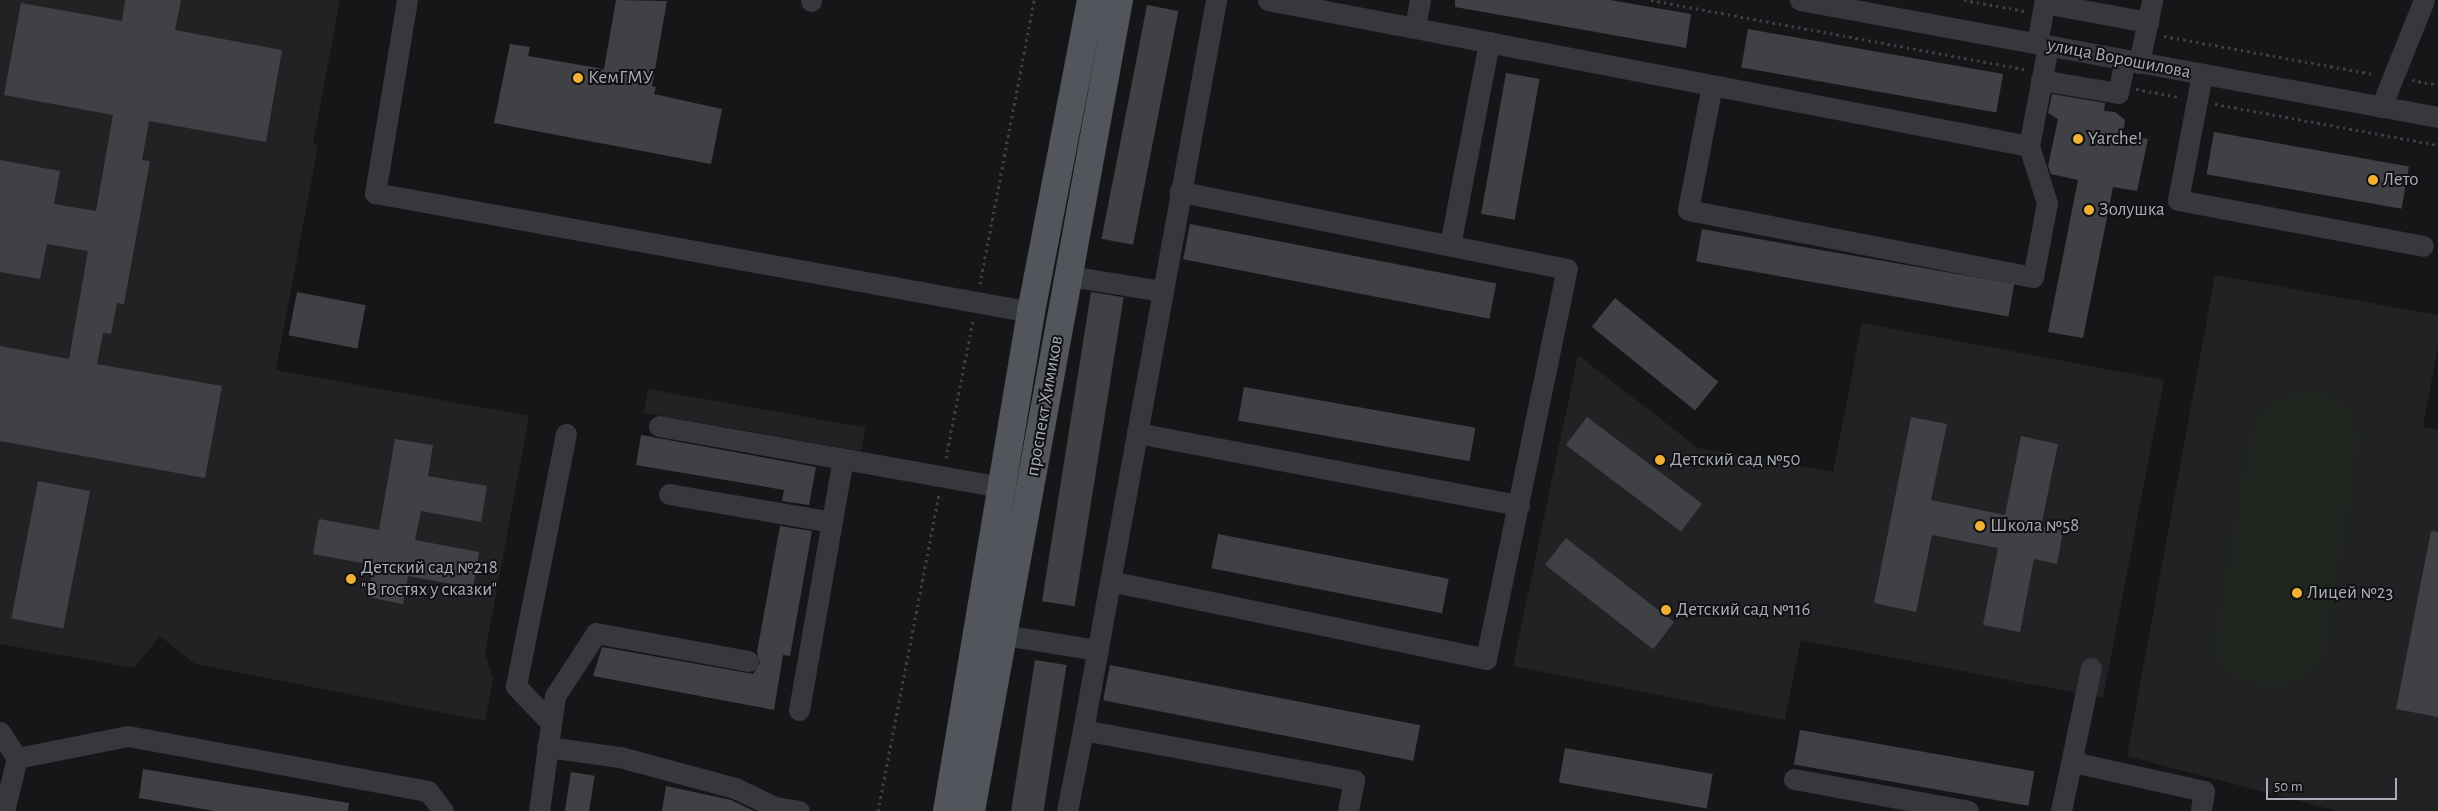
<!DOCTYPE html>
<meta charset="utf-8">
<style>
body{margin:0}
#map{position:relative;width:2438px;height:811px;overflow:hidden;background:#161618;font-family:"Alegreya Sans",sans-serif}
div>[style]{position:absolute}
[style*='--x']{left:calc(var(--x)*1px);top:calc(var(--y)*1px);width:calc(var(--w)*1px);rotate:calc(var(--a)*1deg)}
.built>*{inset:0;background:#222225;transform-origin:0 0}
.green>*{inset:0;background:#1e261f}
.building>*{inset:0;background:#404145;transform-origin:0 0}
.path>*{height:3px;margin-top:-1.5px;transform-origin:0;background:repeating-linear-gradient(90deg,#3d3f44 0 2.5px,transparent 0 6.5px)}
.minor>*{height:21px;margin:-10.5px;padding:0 10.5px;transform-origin:10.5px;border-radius:10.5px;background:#37383d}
.major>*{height:28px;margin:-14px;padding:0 14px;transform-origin:14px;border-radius:14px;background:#53555c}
.dots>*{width:14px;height:14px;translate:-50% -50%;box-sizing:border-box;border:2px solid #111113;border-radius:50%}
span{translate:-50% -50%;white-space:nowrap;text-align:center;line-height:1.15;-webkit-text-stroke:4px #111113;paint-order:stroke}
.street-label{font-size:19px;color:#a8adb8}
.poi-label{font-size:19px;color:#a8adb8}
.left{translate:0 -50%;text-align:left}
.scale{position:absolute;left:2266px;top:778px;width:131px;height:22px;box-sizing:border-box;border:2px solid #a8adb8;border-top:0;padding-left:6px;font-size:15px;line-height:18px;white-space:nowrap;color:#a8adb8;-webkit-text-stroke:4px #111113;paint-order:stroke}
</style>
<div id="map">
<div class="built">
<i style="clip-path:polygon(0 0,340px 0,313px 144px,318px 145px,276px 370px,529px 416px,485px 654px,493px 679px,485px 721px,195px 664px,160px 636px,134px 668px,0 644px)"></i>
<i style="clip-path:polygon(2215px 275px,2438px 315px,2438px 346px,2423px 427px,2438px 430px,2438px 811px,2337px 811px,2127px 756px)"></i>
<i style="clip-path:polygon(1862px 323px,2164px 380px,2103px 698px,1801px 640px,1785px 720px,1513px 666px,1578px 355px,1698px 448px,1833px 472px)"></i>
<i style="left:648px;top:389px;width:221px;height:24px;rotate:10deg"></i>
</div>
<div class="green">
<i style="clip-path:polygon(2306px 392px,2330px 394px,2347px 408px,2359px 437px,2329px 630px,2324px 654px,2311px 669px,2290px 684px,2254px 684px,2234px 676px,2222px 667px,2213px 649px,2254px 419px,2268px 403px)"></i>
</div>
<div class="building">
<i style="clip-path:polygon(125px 0,181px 0,175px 30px,282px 50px,266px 142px,149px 121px,142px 160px,150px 161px,124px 304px,117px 303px,111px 334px,103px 333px,97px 364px,222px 386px,205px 478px,0 441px,0 346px,69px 359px,88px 251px,47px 244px,40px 279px,0 272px,0 160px,60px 171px,54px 204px,96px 211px,113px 115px,4px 95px,21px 3px,122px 21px)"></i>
<i style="clip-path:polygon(616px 0,667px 1px,652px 86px,656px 87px,654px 94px,722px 109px,711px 164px,494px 123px,510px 44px,530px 47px,528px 56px,604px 69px)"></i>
<i style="clip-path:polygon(1455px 0,1610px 0,1691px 14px,1686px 48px,1455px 7px)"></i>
<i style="left:1147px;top:5px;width:32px;height:238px;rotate:11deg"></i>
<i style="left:1748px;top:29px;width:259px;height:39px;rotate:10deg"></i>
<i style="left:1506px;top:73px;width:34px;height:143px;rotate:10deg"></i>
<i style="clip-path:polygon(2052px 94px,2105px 103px,2104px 111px,2115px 112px,2125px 120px,2123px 134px,2148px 139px,2137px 191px,2113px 187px,2083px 338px,2048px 332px,2078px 180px,2051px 174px,2048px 166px,2058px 119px,2048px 113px)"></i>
<i style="left:2214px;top:132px;width:198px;height:43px;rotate:10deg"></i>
<i style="left:1190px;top:224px;width:312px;height:36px;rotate:11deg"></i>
<i style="left:1702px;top:229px;width:317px;height:33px;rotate:10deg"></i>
<i style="left:297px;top:292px;width:70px;height:44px;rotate:11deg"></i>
<i style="left:1091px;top:292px;width:33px;height:313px;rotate:9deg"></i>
<i style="left:1615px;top:298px;width:133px;height:37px;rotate:39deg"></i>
<i style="left:1244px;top:387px;width:235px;height:34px;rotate:10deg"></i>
<i style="left:1587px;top:417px;width:144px;height:35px;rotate:37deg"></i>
<i style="clip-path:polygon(1911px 417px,1947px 424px,1931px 500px,2005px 515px,2021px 436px,2058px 444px,2041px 527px,2063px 531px,2057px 564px,2034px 559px,2020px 632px,1983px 625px,1998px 548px,1932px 535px,1916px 612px,1874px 603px)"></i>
<i style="clip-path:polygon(641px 435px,816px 467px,809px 505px,782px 501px,784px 490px,636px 465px)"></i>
<i style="clip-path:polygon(395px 439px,433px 445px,428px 476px,487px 486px,481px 522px,421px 511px,415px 540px,479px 552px,473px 588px,408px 576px,403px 604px,368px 597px,373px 565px,313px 554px,319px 519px,379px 530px)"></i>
<i style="left:38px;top:481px;width:53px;height:140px;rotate:11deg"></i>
<i style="clip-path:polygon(780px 526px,812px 531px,790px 656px,783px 655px,774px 710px,593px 676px,602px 647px,753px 674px,760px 663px,757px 652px)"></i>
<i style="clip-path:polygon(2431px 531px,2438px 532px,2438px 717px,2396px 709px)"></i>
<i style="left:1218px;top:534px;width:235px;height:35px;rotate:11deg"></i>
<i style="left:1566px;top:538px;width:137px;height:34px;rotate:38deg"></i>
<i style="left:1035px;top:660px;width:32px;height:153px;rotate:9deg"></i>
<i style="left:1110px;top:665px;width:316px;height:36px;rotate:11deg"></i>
<i style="left:1800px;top:730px;width:238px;height:35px;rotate:10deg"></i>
<i style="left:1565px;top:748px;width:150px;height:35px;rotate:10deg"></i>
<i style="clip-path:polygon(143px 769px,349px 803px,348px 811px,214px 811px,139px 798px)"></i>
<i style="left:571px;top:772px;width:24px;height:39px;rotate:9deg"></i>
<i style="clip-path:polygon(666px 786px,731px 800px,754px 811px,662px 811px)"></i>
</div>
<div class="path">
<i style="--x:1651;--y:0;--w:380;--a:10.5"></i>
<i style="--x:1964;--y:0;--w:62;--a:10.2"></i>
<i style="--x:2164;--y:36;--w:213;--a:10.3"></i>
<i style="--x:2412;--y:80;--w:26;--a:11"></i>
<i style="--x:2136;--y:89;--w:44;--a:10.5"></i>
<i style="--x:2215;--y:104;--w:227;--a:10.4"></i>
<i style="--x:980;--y:284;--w:289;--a:-79.2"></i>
<i style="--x:946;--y:458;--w:141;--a:-78.9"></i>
<i style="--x:878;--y:811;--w:323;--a:-79.1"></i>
</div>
<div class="minor">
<i style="--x:407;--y:0;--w:196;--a:99.4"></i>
<i style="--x:375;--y:193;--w:667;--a:10.28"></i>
<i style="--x:1268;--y:0;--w:150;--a:10.8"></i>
<i style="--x:1415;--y:28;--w:28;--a:-80"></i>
<i style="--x:1800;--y:0;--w:649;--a:10.39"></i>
<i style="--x:811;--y:1;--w:1;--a:-90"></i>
<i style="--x:2044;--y:3;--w:106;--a:10.4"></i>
<i style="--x:1415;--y:28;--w:625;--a:10.88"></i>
<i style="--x:2029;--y:146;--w:102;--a:-79.2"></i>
<i style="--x:2037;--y:43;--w:44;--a:-79.5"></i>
<i style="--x:2139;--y:63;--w:64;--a:-78.3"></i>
<i style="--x:2202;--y:74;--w:128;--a:100.8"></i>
<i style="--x:2178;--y:200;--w:249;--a:10.6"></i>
<i style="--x:2041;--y:80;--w:78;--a:9.6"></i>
<i style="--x:2118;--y:93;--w:34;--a:-78"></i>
<i style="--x:1712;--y:85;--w:127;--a:100.9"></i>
<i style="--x:1688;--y:210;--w:351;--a:11"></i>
<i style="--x:2033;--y:277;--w:75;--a:-79.3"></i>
<i style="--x:2047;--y:203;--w:60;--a:-107.5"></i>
<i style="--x:2381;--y:107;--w:115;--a:-68.1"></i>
<i style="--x:1450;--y:245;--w:207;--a:-79.1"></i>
<i style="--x:1069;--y:276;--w:95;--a:9.1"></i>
<i style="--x:659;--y:426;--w:347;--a:10.1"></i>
<i style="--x:1137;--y:433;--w:389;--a:10.7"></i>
<i style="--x:669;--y:494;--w:165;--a:9.7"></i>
<i style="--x:1110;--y:581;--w:384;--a:11.7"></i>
<i style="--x:1486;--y:659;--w:398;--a:-78.3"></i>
<i style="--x:1567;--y:269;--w:395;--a:-168.7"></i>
<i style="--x:1003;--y:635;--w:96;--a:9"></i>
<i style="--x:799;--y:710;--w:255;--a:-80.1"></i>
<i style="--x:550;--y:722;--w:50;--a:-133.4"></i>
<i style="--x:516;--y:686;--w:257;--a:-78.8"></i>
<i style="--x:1083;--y:730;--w:742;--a:-79.67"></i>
<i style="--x:0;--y:732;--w:31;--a:57"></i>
<i style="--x:547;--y:747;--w:74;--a:7.8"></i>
<i style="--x:620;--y:757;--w:119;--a:15.1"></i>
<i style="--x:735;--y:788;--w:44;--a:25.4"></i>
<i style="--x:2073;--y:762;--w:134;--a:12.5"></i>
<i style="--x:2204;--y:791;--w:20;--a:99"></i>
<i style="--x:1794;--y:779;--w:177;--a:10.4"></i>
<i style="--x:4;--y:811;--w:55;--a:-76.2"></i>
<i style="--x:17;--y:758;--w:113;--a:-11.2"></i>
<i style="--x:128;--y:736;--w:305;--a:10.4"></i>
<i style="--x:428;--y:791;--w:25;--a:53"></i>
<i style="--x:539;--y:811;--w:116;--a:-82.1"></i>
<i style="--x:555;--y:696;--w:75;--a:-56.9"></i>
<i style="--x:596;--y:633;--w:155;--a:10.4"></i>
<i style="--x:774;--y:811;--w:4;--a:-76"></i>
<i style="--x:775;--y:807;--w:24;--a:9"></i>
<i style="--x:1067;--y:811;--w:83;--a:-78.8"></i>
<i style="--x:1083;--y:730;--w:276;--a:10.5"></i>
<i style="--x:1354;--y:780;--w:32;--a:101"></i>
<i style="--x:2061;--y:811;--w:146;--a:-78.2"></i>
</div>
<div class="major">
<i style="--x:947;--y:811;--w:506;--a:-80.44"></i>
<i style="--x:1031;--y:312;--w:318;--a:-79.1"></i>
<i style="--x:971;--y:811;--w:824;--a:-79.66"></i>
</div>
<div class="dots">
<i style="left:578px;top:78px;background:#f2b134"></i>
<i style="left:2078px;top:139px;background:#f2b134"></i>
<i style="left:2373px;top:180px;background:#f2b134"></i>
<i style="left:2089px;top:210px;background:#f2b134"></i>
<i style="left:1660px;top:460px;background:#f2b134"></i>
<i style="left:1980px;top:526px;background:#f2b134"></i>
<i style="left:351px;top:579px;background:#f2b134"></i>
<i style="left:2297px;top:593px;background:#f2b134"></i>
<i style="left:1666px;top:610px;background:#f2b134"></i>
</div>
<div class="street-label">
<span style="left:2119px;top:59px;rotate:11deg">улица Ворошилова</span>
<span style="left:1045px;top:406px;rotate:-80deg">проспект Химиков</span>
</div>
<div class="poi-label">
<span class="left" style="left:588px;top:78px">КемГМУ</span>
<span class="left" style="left:2088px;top:139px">Yarche!</span>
<span class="left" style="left:2383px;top:180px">Лето</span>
<span class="left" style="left:2099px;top:210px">Золушка</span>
<span class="left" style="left:1670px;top:460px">Детский сад №50</span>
<span class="left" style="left:1990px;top:526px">Школа №58</span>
<span class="left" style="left:361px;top:579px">Детский сад №218<br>"В гостях у сказки"</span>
<span class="left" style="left:2307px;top:593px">Лицей №23</span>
<span class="left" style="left:1676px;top:610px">Детский сад №116</span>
</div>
<div class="scale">50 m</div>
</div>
